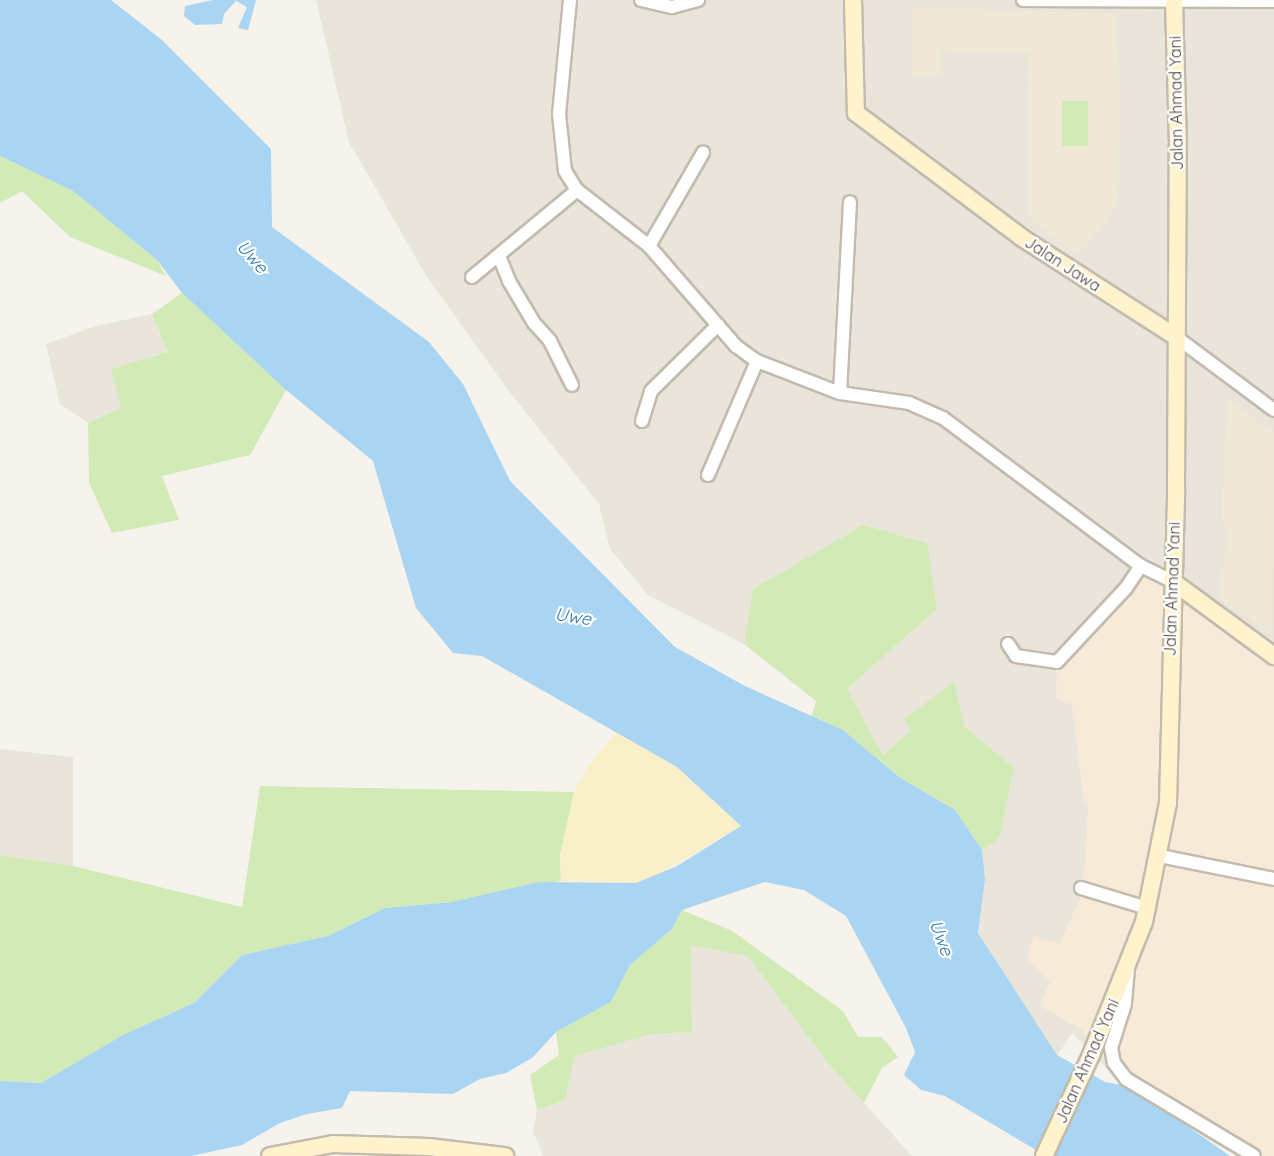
<!DOCTYPE html>
<style>
body{margin:0}
#map{position:relative;width:1274px;height:1156px;overflow:hidden;background:#f6f3ec;font-family:Quicksand,sans-serif}
div>[style]{position:absolute}
[style*='--x']{left:calc(var(--x)*1px);top:calc(var(--y)*1px);width:calc(var(--w)*1px);rotate:calc(var(--a)*1deg)}
.residential>*{inset:0;background:#eae5da}
.commercial>*{inset:0;background:#f7ead8}
.education>*{inset:0;background:#efe8d6}
.green>*{inset:0;background:#d2eab5;transform-origin:0 0}
.sand>*{inset:0;background:#f9efc9}
.water>*{inset:0;background:#a9d4f2}
.roads{filter:drop-shadow(2px 0 #c2bbae) drop-shadow(-2px 0 #c2bbae) drop-shadow(0 2px #c2bbae) drop-shadow(0 -2px #c2bbae)}
.street>*{height:12px;margin:-6px;padding:0 6px;transform-origin:6px;border-radius:6px;background:#fff}
.secondary>*{height:16px;margin:-8px;padding:0 8px;transform-origin:8px;border-radius:8px;background:#fff3cd}
span{translate:-50% -50%;white-space:nowrap;text-align:center;line-height:1.15;-webkit-text-stroke:4.5px #fff;paint-order:stroke}
.street-label{font-size:16px;color:#4b4439}
.water-label{font-size:18px;color:#2e7ab2;font-style:italic}
</style>
<div id="map">
<div class="residential">
<i style="clip-path:polygon(316px 0,1274px 0,1274px 1156px,1243px 1156px,1114px 1076px,1072px 1033px,1057px 1056px,978px 933px,985px 879px,982px 850px,999px 837px,1014px 768px,965px 727px,905px 718px,912px 731px,883px 755px,847px 689px,937px 609px,926px 543px,863px 525px,753px 589px,744px 644px,648px 595px,610px 549px,599px 504px,508px 390px,427px 277px,349px 142px)"></i>
<i style="clip-path:polygon(152px 314px,168px 352px,111px 369px,121px 408px,88px 423px,60px 404px,46px 344px,96px 326px)"></i>
<i style="clip-path:polygon(0 749px,73px 757px,73px 866px,0 855px)"></i>
<i style="clip-path:polygon(691px 945px,748px 955px,827px 1062px,912px 1156px,544px 1156px,533px 1132px,537px 1110px,565px 1100px,575px 1056px,652px 1034px,692px 1032px)"></i>
</div>
<div class="commercial">
<i style="clip-path:polygon(1146px 568px,1274px 657px,1274px 1156px,1249px 1156px,1116px 1073px,1081px 1029px,1040px 1006px,1050px 982px,1027px 959px,1034px 936px,1059px 944px,1079px 901px,1086px 855px,1088px 801px,1084px 802px,1072px 705px,1056px 699px,1057px 666px)"></i>
</div>
<div class="education">
<i style="clip-path:polygon(911px 7px,1116px 14px,1121px 110px,1118px 204px,1079px 255px,1028px 218px,1029px 53px,941px 51px,941px 76px,911px 76px)"></i>
<i style="clip-path:polygon(1228px 400px,1274px 432px,1273px 636px,1217px 597px,1228px 537px,1222px 523px,1222px 498px)"></i>
</div>
<div class="green">
<i style="left:1062px;top:101px;width:26px;height:45px"></i>
<i style="clip-path:polygon(0 156px,73px 191px,157px 260px,166px 276px,70px 237px,22px 191px,0 203px)"></i>
<i style="clip-path:polygon(182px 293px,286px 390px,250px 455px,162px 476px,179px 520px,112px 533px,89px 483px,88px 423px,121px 408px,111px 369px,168px 352px,152px 314px)"></i>
<i style="clip-path:polygon(863px 525px,927px 543px,937px 609px,847px 689px,883px 755px,911px 731px,904px 719px,954px 682px,965px 727px,1014px 768px,999px 838px,982px 850px,955px 810px,899px 777px,843px 730px,812px 716px,816px 701px,744px 644px,753px 589px)"></i>
<i style="clip-path:polygon(260px 786px,574px 792px,560px 856px,561px 881px,452px 902px,385px 908px,328px 936px,242px 955px,194px 1003px,123px 1035px,41px 1083px,0 1081px,0 855px,73px 866px,242px 907px)"></i>
<i style="clip-path:polygon(682px 910px,732px 931px,843px 1011px,858px 1037px,882px 1037px,898px 1057px,882px 1068px,864px 1103px,827px 1062px,748px 956px,691px 945px,692px 1032px,652px 1034px,575px 1056px,565px 1100px,537px 1110px,530px 1075px,559px 1055px,556px 1032px,611px 1002px,630px 965px,672px 929px)"></i>
</div>
<div class="sand">
<i style="clip-path:polygon(617px 732px,677px 767px,741px 826px,650px 879px,636px 883px,561px 881px,560px 856px,574px 792px,589px 765px)"></i>
</div>
<div class="water">
<i style="clip-path:polygon(0 0,111px 0,162px 40px,271px 149px,272px 227px,429px 342px,463px 384px,510px 481px,675px 647px,745px 686px,843px 730px,899px 777px,955px 810px,982px 850px,985px 879px,978px 933px,1057px 1055px,1105px 1082px,1121px 1085px,1153px 1102px,1230px 1156px,1046px 1156px,945px 1096px,921px 1090px,904px 1075px,915px 1052px,906px 1028px,846px 916px,804px 890px,765px 882px,682px 910px,672px 929px,630px 965px,611px 1002px,556px 1032px,532px 1058px,506px 1073px,480px 1079px,453px 1094px,350px 1091px,342px 1108px,307px 1114px,280px 1123px,242px 1145px,191px 1156px,0 1156px,0 1081px,41px 1083px,123px 1035px,194px 1003px,242px 955px,328px 936px,385px 908px,452px 902px,539px 882px,636px 883px,677px 866px,741px 826px,677px 767px,482px 656px,453px 653px,416px 608px,373px 461px,286px 390px,182px 293px,157px 260px,73px 191px,0 156px)"></i>
<i style="clip-path:polygon(213px 0,256px 0,248px 30px,238px 28px,247px 7px,236px 1px,224px 14px,222px 24px,195px 25px,184px 16px,185px 6px)"></i>
</div>
<div class="roads">
<div class="street">
<i style="--x:570;--y:0;--w:115;--a:95.5"></i>
<i style="--x:559;--y:114;--w:57;--a:84"></i>
<i style="--x:565;--y:171;--w:22;--a:58"></i>
<i style="--x:577;--y:190;--w:91;--a:37.9"></i>
<i style="--x:649;--y:246;--w:133;--a:49"></i>
<i style="--x:736;--y:346;--w:26;--a:36"></i>
<i style="--x:757;--y:361;--w:89;--a:21.1"></i>
<i style="--x:840;--y:393;--w:70;--a:8.2"></i>
<i style="--x:909;--y:403;--w:37;--a:24"></i>
<i style="--x:943;--y:418;--w:247;--a:36.8"></i>
<i style="--x:1141;--y:566;--w:34;--a:26"></i>
<i style="--x:641;--y:0;--w:32;--a:13"></i>
<i style="--x:672;--y:7;--w:27;--a:-15"></i>
<i style="--x:1023;--y:0;--w:251;--a:0.2"></i>
<i style="--x:649;--y:246;--w:108;--a:-59.9"></i>
<i style="--x:499;--y:256;--w:27;--a:68"></i>
<i style="--x:509;--y:281;--w:49;--a:59.2"></i>
<i style="--x:534;--y:323;--w:24;--a:48"></i>
<i style="--x:550;--y:341;--w:49;--a:63.4"></i>
<i style="--x:472;--y:277;--w:136;--a:-39.6"></i>
<i style="--x:1176;--y:337;--w:122;--a:36.7"></i>
<i style="--x:840;--y:393;--w:191;--a:-87"></i>
<i style="--x:642;--y:421;--w:31;--a:-73"></i>
<i style="--x:651;--y:391;--w:94;--a:-44.6"></i>
<i style="--x:708;--y:475;--w:124;--a:-66.7"></i>
<i style="--x:1008;--y:644;--w:14;--a:56"></i>
<i style="--x:1016;--y:656;--w:41;--a:8.3"></i>
<i style="--x:1057;--y:662;--w:101;--a:-47"></i>
<i style="--x:1126;--y:588;--w:27;--a:-56"></i>
<i style="--x:1160;--y:856;--w:116;--a:11.4"></i>
<i style="--x:1081;--y:888;--w:69;--a:16.9"></i>
<i style="--x:1128;--y:968;--w:36;--a:95"></i>
<i style="--x:1125;--y:1004;--w:46;--a:107.7"></i>
<i style="--x:1111;--y:1048;--w:15;--a:79"></i>
<i style="--x:1114;--y:1063;--w:20;--a:53"></i>
<i style="--x:1126;--y:1079;--w:149;--a:31"></i>
</div>
<div class="secondary">
<i style="--x:853;--y:0;--w:113;--a:88.5"></i>
<i style="--x:856;--y:113;--w:206;--a:36.9"></i>
<i style="--x:1021;--y:237;--w:184;--a:32.8"></i>
<i style="--x:1172;--y:581;--w:127;--a:36.3"></i>
<i style="--x:270;--y:1156;--w:64;--a:-10.8"></i>
<i style="--x:333;--y:1144;--w:96;--a:1.8"></i>
<i style="--x:429;--y:1147;--w:77;--a:6.8"></i>
<i style="--x:1044;--y:1156;--w:111;--a:-65"></i>
<i style="--x:1091;--y:1055;--w:143;--a:-68.3"></i>
<i style="--x:1144;--y:922;--w:121;--a:-78.6"></i>
<i style="--x:1168;--y:803;--w:314;--a:-88.5"></i>
<i style="--x:1176;--y:489;--w:344;--a:-89.7"></i>
<i style="--x:1178;--y:145;--w:145;--a:-91.6"></i>
</div>
</div>
<div class="street-label">
<span style="left:1176px;top:103px;rotate:-91deg">Jalan Ahmad Yani</span>
<span style="left:1063px;top:264px;rotate:33deg">Jalan Jawa</span>
<span style="left:1172px;top:589px;rotate:-88deg">Jalan Ahmad Yani</span>
<span style="left:1087px;top:1061px;rotate:-66deg">Jalan Ahmad Yani</span>
</div>
<div class="water-label">
<span style="left:252px;top:257px;rotate:49deg">Uwe</span>
<span style="left:573px;top:617px;rotate:9deg">Uwe</span>
<span style="left:941px;top:938px;rotate:69deg">Uwe</span>
</div>
</div>
